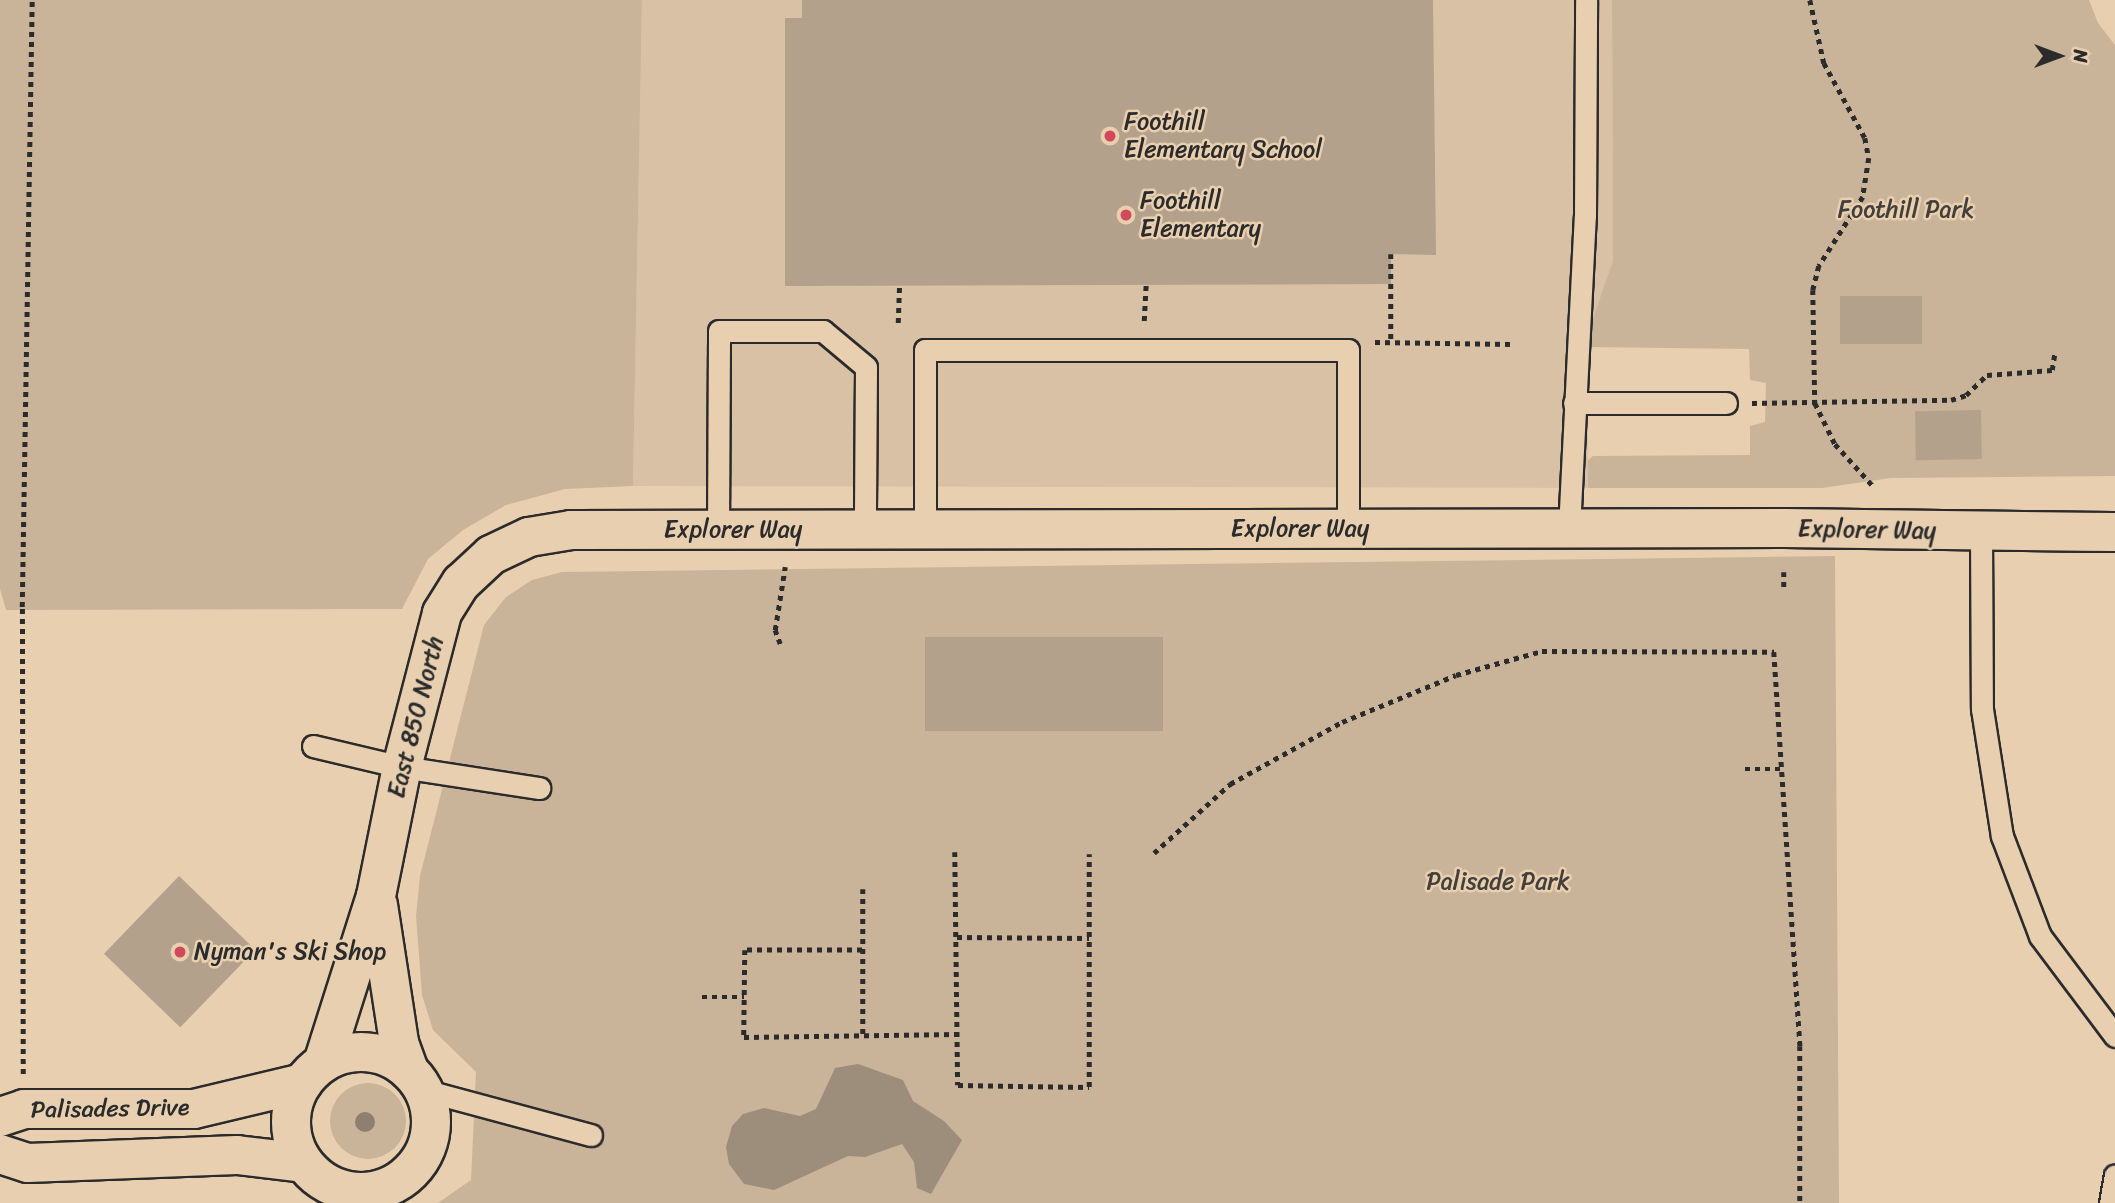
<!DOCTYPE html>
<style>
body{margin:0}
#map{position:relative;width:2115px;height:1203px;overflow:hidden;background:#e8cfb0;font-family:Sriracha,sans-serif}
div>[style]{position:absolute}
[style*='--x']{left:calc(var(--x)*1px);top:calc(var(--y)*1px);width:calc(var(--w)*1px);rotate:calc(var(--a)*1deg)}
.built>*{inset:0;background:#d8c1a5}
.green>*{inset:0;background:#c9b49a}
.round{border-radius:50%}
.water>*{inset:0;background:#9d8e7b}
.building>*{inset:0;background:#b3a18b;transform-origin:0 0}
.path>*{height:4.5px;margin-top:-2.25px;transform-origin:0;background:repeating-linear-gradient(90deg,#2b2b2b 0 5px,transparent 0 10px)}
.roads{filter:drop-shadow(2px 0 #2b2b2b) drop-shadow(-2px 0 #2b2b2b) drop-shadow(0 2px #2b2b2b) drop-shadow(0 -2px #2b2b2b)}
.lane>*{height:21px;margin:-10.5px;padding:0 10.5px;transform-origin:10.5px;border-radius:10.5px;background:#e8cfb0}
.street>*{height:38px;margin:-19px;padding:0 19px;transform-origin:19px;border-radius:19px;background:#e8cfb0}
.street>.ring{margin:-19px;padding:0;box-sizing:content-box;background:none;border:38px solid #e8cfb0;border-radius:50%}
.trees>*{width:20px;height:20px;margin:-10px;border-radius:50%;background:#8d8070}
.dots>*{width:19px;height:19px;translate:-50% -50%;box-sizing:border-box;border:4px solid #e8cfb0;border-radius:50%}
span{translate:-50% -50%;white-space:nowrap;text-align:center;line-height:1.15;-webkit-text-stroke:5px #e8cfb0;paint-order:stroke}
.poi-label{font-size:24px;color:#2b2b2b}
.left{translate:0 -50%;text-align:left}
.park-label{font-size:24px;color:#43403c}
.street-label{font-size:24px;color:#2b2b2b}
.north{position:absolute;left:2024px;top:21px;width:70px;height:70px;-webkit-text-stroke:5px #e8cfb0;paint-order:stroke;rotate:90deg;font-size:19px;font-weight:700;line-height:28px;text-align:center;color:#2b2b2b}
.north::after{content:'';display:block;margin:auto;width:24px;height:32px;background:#2b2b2b;clip-path:polygon(50% 0,100% 100%,50% 72%,0 100%)}
</style>
<div id="map">
<div class="built">
<i style="clip-path:polygon(642px 0,1612px 0,1613px 261px,1588px 343px,1588px 488px,633px 486px)"></i>
</div>
<div class="green">
<i style="clip-path:polygon(0 0,642px 0,633px 486px,565px 489px,506px 505px,463px 530px,428px 559px,402px 609px,6px 610px,0 589px)"></i>
<i style="clip-path:polygon(1612px 0,2089px 0,2098px 23px,2115px 45px,2115px 476px,1891px 478px,1822px 488px,1588px 488px,1588px 460px,1593px 456px,1750px 455px,1750px 426px,1765px 422px,1766px 383px,1750px 380px,1749px 349px,1589px 347px,1590px 327px,1613px 261px)"></i>
<i style="clip-path:polygon(1835px 556px,1839px 1203px,438px 1203px,471px 1180px,476px 1072px,433px 1030px,422px 995px,416px 916px,420px 876px,484px 625px,506px 597px,532px 580px,562px 572px)"></i>
<i class="round" style="left:330px;top:1083px;width:76px;height:76px"></i>
</div>
<div class="water">
<i style="clip-path:polygon(858px 1064px,903px 1080px,913px 1101px,944px 1121px,962px 1140px,931px 1194px,917px 1188px,914px 1162px,902px 1144px,865px 1157px,848px 1156px,774px 1190px,744px 1184px,729px 1164px,726px 1147px,732px 1126px,743px 1114px,764px 1108px,800px 1116px,816px 1109px,835px 1068px)"></i>
</div>
<div class="building">
<i style="clip-path:polygon(802px 0,1433px 0,1436px 255px,1391px 254px,1391px 284px,785px 286px,785px 18px,802px 18px)"></i>
<i style="left:1840px;top:296px;width:82px;height:48px"></i>
<i style="left:1981px;top:410px;width:49px;height:66px;rotate:89deg"></i>
<i style="left:1163px;top:637px;width:94px;height:238px;rotate:90deg"></i>
<i style="left:179px;top:876px;width:106px;height:108px;rotate:44deg"></i>
</div>
<div class="path">
<i style="--x:1810;--y:0;--w:65;--a:77.5"></i>
<i style="--x:1824;--y:63;--w:85;--a:61.3"></i>
<i style="--x:1865;--y:138;--w:20;--a:79"></i>
<i style="--x:1869;--y:158;--w:39;--a:99"></i>
<i style="--x:1863;--y:197;--w:82;--a:122.5"></i>
<i style="--x:1819;--y:266;--w:25;--a:104"></i>
<i style="--x:1813;--y:290;--w:113;--a:89"></i>
<i style="--x:1815;--y:403;--w:46;--a:64"></i>
<i style="--x:1835;--y:444;--w:58;--a:47.8"></i>
<i style="--x:1391;--y:254;--w:88;--a:90"></i>
<i style="--x:1144;--y:321;--w:36;--a:-87"></i>
<i style="--x:898;--y:323;--w:37;--a:-88"></i>
<i style="--x:1375;--y:342;--w:135;--a:0.8"></i>
<i style="--x:1752;--y:403;--w:199;--a:-0.9"></i>
<i style="--x:1951;--y:400;--w:16;--a:-18"></i>
<i style="--x:1966;--y:395;--w:29;--a:-44"></i>
<i style="--x:1987;--y:375;--w:65;--a:-4.4"></i>
<i style="--x:2052;--y:370;--w:18;--a:-81"></i>
<i style="--x:1784;--y:572;--w:16;--a:90"></i>
<i style="--x:780;--y:644;--w:15;--a:-110"></i>
<i style="--x:775;--y:630;--w:64;--a:-81"></i>
<i style="--x:1745;--y:769;--w:37;--a:0"></i>
<i style="--x:955;--y:852;--w:233;--a:89.3"></i>
<i style="--x:958;--y:1085;--w:131;--a:0.9"></i>
<i style="--x:1089;--y:1087;--w:233;--a:-90"></i>
<i style="--x:1154;--y:853;--w:103;--a:-42.2"></i>
<i style="--x:1230;--y:784;--w:128;--a:-29"></i>
<i style="--x:1342;--y:722;--w:123;--a:-22.4"></i>
<i style="--x:1456;--y:675;--w:89;--a:-15.6"></i>
<i style="--x:1542;--y:651;--w:232;--a:0.2"></i>
<i style="--x:1774;--y:652;--w:395;--a:86.2"></i>
<i style="--x:1800;--y:1046;--w:157;--a:90"></i>
<i style="--x:863;--y:889;--w:146;--a:90"></i>
<i style="--x:957;--y:937;--w:132;--a:0.4"></i>
<i style="--x:862;--y:950;--w:117;--a:180"></i>
<i style="--x:745;--y:950;--w:87;--a:90.7"></i>
<i style="--x:744;--y:1037;--w:213;--a:-0.8"></i>
<i style="--x:702;--y:997;--w:42;--a:0"></i>
<i style="--x:23;--y:1074;--w:467;--a:-90.1"></i>
<i style="--x:22;--y:607;--w:607;--a:-89.06"></i>
</div>
<div class="roads">
<div class="lane">
<i style="--x:1574;--y:403;--w:152;--a:0"></i>
<i style="--x:1569;--y:529;--w:313;--a:-87.1"></i>
<i style="--x:1585;--y:216;--w:216;--a:-89.7"></i>
<i style="--x:718;--y:530;--w:199;--a:-89.7"></i>
<i style="--x:719;--y:331;--w:104;--a:0"></i>
<i style="--x:823;--y:331;--w:56;--a:39.9"></i>
<i style="--x:866;--y:367;--w:163;--a:90.4"></i>
<i style="--x:925;--y:530;--w:180;--a:-90"></i>
<i style="--x:925;--y:350;--w:423;--a:0"></i>
<i style="--x:1348;--y:350;--w:179;--a:90"></i>
<i style="--x:1981;--y:532;--w:177;--a:89.7"></i>
<i style="--x:1982;--y:709;--w:129;--a:81.1"></i>
<i style="--x:2002;--y:836;--w:107;--a:69.2"></i>
<i style="--x:2040;--y:936;--w:125;--a:53.1"></i>
<i style="--x:313;--y:746;--w:91;--a:13.3"></i>
<i style="--x:402;--y:767;--w:139;--a:8.7"></i>
<i style="--x:424;--y:1090;--w:173;--a:15.1"></i>
<i style="--x:2110;--y:1203;--w:28;--a:-80"></i>
</div>
<div class="street">
<i style="--x:378;--y:905;--w:140;--a:81.3"></i>
<i style="--x:399;--y:1043;--w:30;--a:70"></i>
<i class="ring" style="left:291px;top:1052px;width:102px;height:102px"></i>
<i style="--x:323;--y:1063;--w:175;--a:-72.4"></i>
<i style="--x:376;--y:896;--w:132;--a:-78.6"></i>
<i style="--x:402;--y:767;--w:159;--a:-75.4"></i>
<i style="--x:442;--y:613;--w:36;--a:-58"></i>
<i style="--x:461;--y:583;--w:41;--a:-43"></i>
<i style="--x:491;--y:555;--w:42;--a:-25.3"></i>
<i style="--x:529;--y:537;--w:43;--a:-9.5"></i>
<i style="--x:571;--y:530;--w:1213;--a:-0.09"></i>
<i style="--x:1784;--y:528;--w:331;--a:0.7"></i>
<i style="--x:0;--y:1117;--w:25;--a:-18"></i>
<i style="--x:24;--y:1109;--w:170;--a:0"></i>
<i style="--x:194;--y:1109;--w:112;--a:-13.4"></i>
<i style="--x:0;--y:1154;--w:29;--a:18"></i>
<i style="--x:28;--y:1163;--w:209;--a:-2.2"></i>
<i style="--x:237;--y:1155;--w:67;--a:6.8"></i>
</div>
</div>
<div class="trees">
<i style="left:365px;top:1122px"></i>
</div>
<div class="dots">
<i style="left:1110px;top:136px;background:#d1495b"></i>
<i style="left:1126px;top:215px;background:#d1495b"></i>
<i style="left:180px;top:952px;background:#d1495b"></i>
</div>
<div class="poi-label">
<span class="left" style="left:1124px;top:136px">Foothill<br>Elementary School</span>
<span class="left" style="left:1140px;top:215px">Foothill<br>Elementary</span>
<span class="left" style="left:194px;top:952px">Nyman's Ski Shop</span>
</div>
<div class="park-label">
<span style="left:1906px;top:210px">Foothill Park</span>
<span style="left:1498px;top:882px">Palisade Park</span>
</div>
<div class="street-label">
<span style="left:1300px;top:529px">Explorer Way</span>
<span style="left:733px;top:530px">Explorer Way</span>
<span style="left:1867px;top:530px;rotate:1deg">Explorer Way</span>
<span style="left:416px;top:717px;rotate:-76deg">East 850 North</span>
<span style="left:110px;top:1109px;rotate:-1deg">Palisades Drive</span>
</div>
<div class="north">N</div>
</div>
